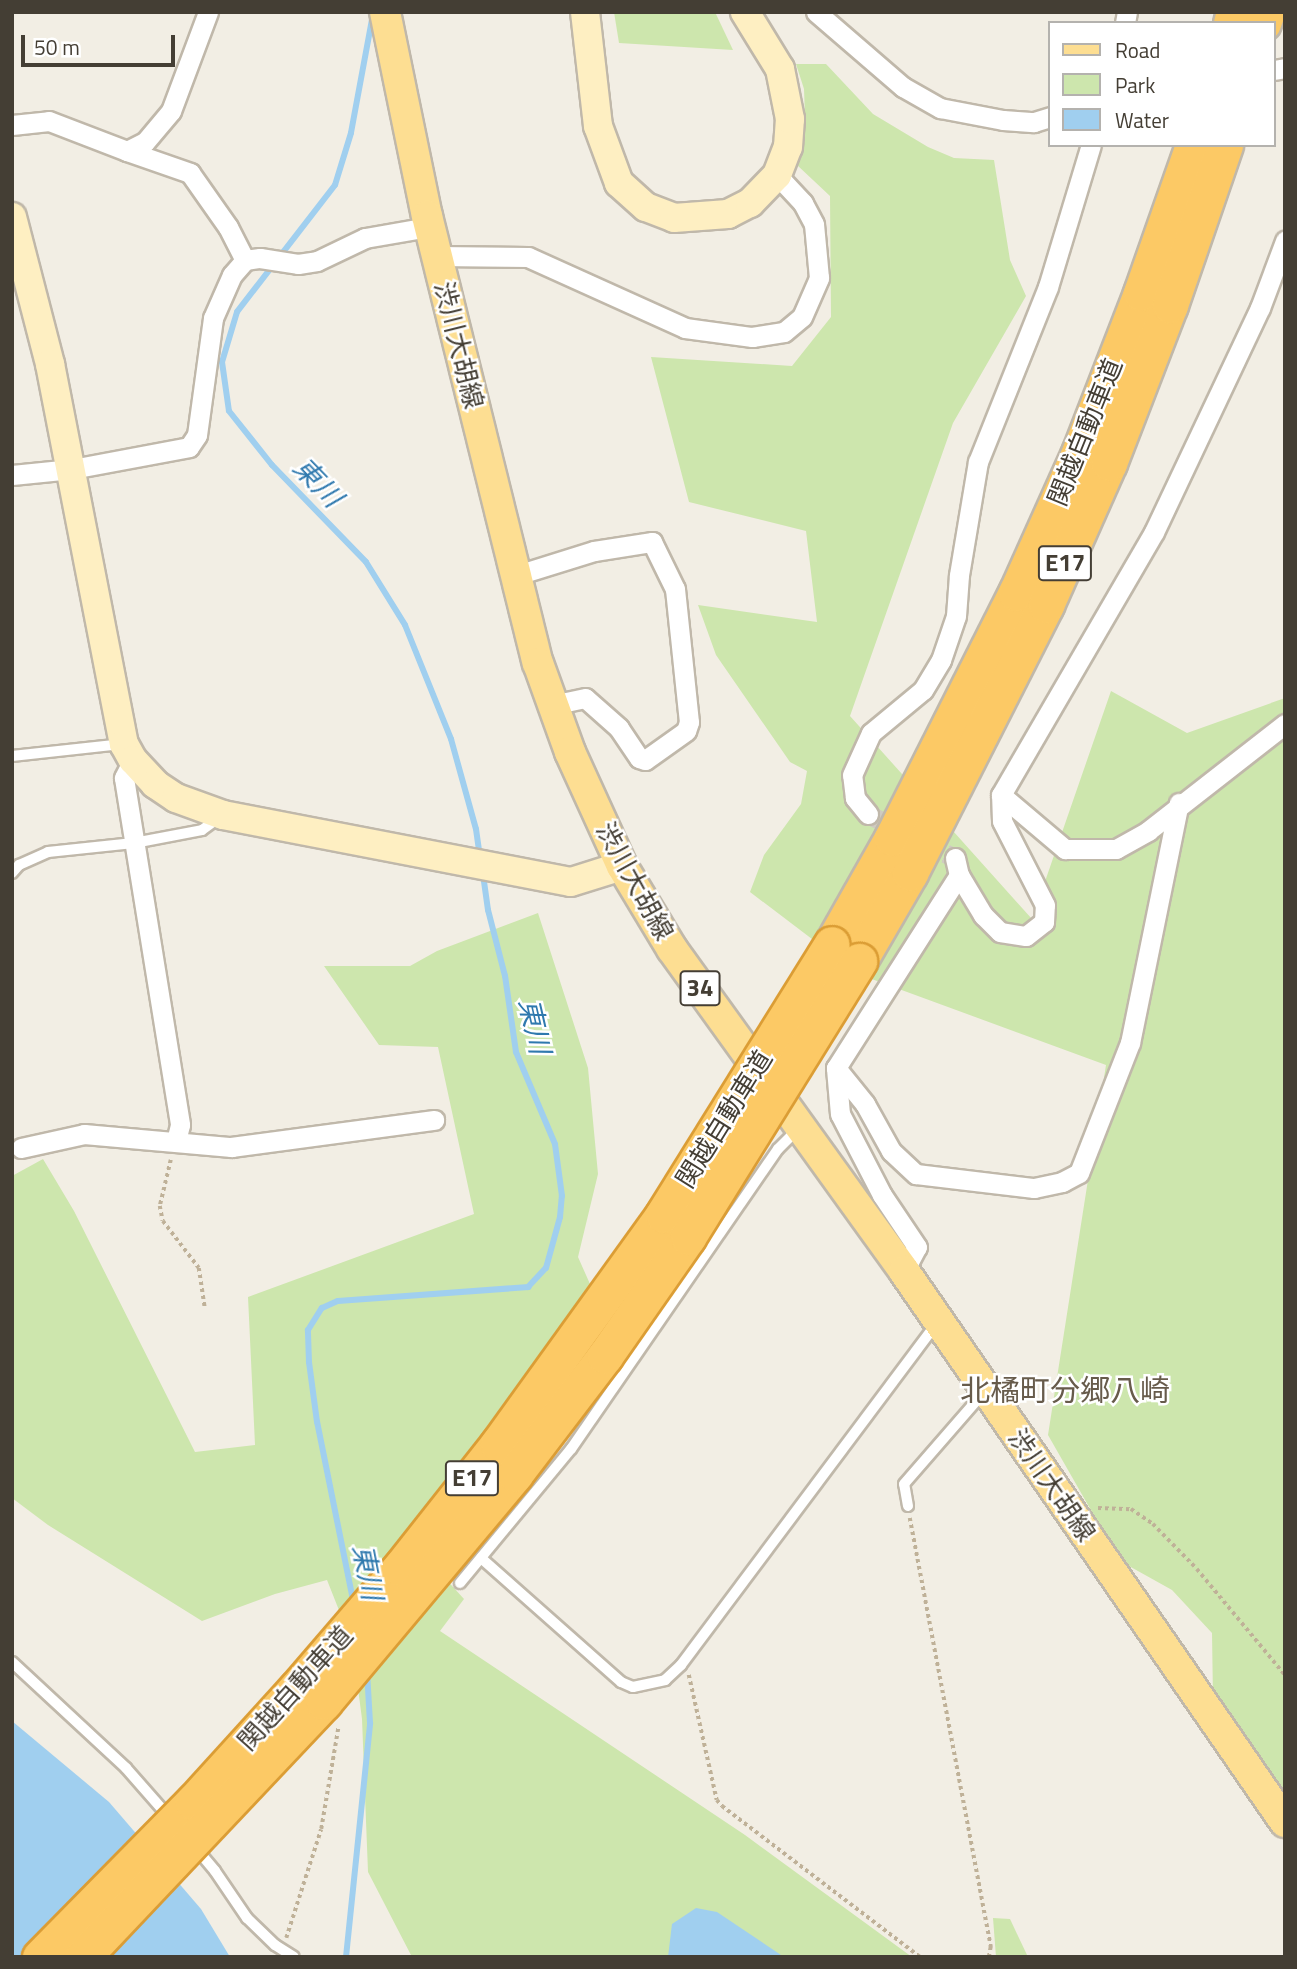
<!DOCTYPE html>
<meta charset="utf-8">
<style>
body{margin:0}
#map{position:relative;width:1297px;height:1969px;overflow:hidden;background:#f2eee4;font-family:"Titillium Web","Noto Sans JP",sans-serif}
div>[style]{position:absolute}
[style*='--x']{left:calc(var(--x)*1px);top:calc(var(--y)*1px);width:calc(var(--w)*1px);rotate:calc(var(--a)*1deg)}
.green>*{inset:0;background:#cde6ad}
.water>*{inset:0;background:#a0cfef}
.stream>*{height:6px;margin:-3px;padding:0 3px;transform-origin:3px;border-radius:3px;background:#a0cfef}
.street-tunnel>*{height:19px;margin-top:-9.5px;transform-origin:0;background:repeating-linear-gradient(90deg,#cfcbc1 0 19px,transparent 0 29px)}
.path>*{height:3.5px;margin-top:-1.75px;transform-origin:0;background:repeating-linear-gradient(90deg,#bfb198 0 3.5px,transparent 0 7px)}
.roads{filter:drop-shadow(2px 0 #c0b8aa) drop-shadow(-2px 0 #c0b8aa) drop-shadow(0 2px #c0b8aa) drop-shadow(0 -2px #c0b8aa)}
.lane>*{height:10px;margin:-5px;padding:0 5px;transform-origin:5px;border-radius:5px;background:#fff}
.street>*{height:19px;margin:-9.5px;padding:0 9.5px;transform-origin:9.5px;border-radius:9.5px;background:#fff}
.secondary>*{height:28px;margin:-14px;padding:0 14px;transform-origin:14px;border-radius:14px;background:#feefc2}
.primary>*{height:30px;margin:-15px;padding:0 15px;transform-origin:15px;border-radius:15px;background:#fdde92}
.highway>*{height:35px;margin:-17.5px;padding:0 17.5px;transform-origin:17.5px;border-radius:17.5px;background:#fcc965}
.bridges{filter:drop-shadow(2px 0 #db9d35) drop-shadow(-2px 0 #db9d35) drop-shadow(0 2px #db9d35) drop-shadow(0 -2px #db9d35)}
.highway-bridge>*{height:35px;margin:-17.5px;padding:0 17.5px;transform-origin:17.5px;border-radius:17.5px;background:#fcc965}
span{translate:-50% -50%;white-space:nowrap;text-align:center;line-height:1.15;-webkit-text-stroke:5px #fff;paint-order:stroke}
.shield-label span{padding:2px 5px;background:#fff;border:2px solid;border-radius:5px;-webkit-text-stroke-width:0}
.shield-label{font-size:24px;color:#443e34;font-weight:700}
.street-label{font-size:26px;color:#443e34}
.water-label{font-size:28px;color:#2f79ae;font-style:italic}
.quarter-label{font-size:30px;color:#675b4b}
.frame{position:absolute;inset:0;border:14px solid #443e34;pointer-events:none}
.legend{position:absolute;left:1048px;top:21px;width:228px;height:126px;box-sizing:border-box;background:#fff;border:2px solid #b4b2ae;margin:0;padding:9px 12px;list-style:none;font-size:21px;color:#443e34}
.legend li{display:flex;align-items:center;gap:14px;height:35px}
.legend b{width:35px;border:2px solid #b4b2ae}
.scale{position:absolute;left:21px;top:35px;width:154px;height:32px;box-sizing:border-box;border:4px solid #443e34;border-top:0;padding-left:9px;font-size:21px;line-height:24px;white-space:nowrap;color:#443e34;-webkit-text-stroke:5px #fff;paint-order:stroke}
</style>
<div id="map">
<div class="green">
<i style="clip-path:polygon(614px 12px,715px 12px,733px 50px,619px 43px)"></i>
<i style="clip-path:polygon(796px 64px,826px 64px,873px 114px,928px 147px,954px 158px,994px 160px,1010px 260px,1026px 296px,953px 423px,850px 716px,1032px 919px,1111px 691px,1187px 733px,1285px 698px,1285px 1802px,1213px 1700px,1212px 1633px,1172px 1590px,1120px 1561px,1048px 1435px,1106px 1065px,858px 974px,750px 892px,764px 855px,801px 804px,807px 771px,790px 762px,716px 655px,698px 605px,817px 622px,806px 531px,689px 502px,651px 357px,792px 366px,831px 317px,830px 196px,797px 165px,805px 117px,804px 89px)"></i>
<i style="clip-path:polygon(538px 913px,588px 1068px,598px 1174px,578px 1257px,594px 1293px,411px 1541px,464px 1599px,440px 1631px,745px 1835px,912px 1957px,412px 1957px,368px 1872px,362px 1719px,352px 1643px,327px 1580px,275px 1594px,202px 1621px,48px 1525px,12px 1498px,12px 1176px,43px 1159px,74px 1211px,195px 1452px,255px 1445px,248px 1297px,474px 1214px,438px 1047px,379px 1045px,324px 966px,410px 966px,437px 951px)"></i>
<i style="clip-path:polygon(993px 1918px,1010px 1919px,1028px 1957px,996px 1957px)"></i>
</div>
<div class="water">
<i style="clip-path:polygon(12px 1721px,109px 1802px,201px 1909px,230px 1957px,12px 1957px)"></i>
<i style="clip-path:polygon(696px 1908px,717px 1912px,784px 1957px,668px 1957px,672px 1924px)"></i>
</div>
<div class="stream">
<i style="--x:373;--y:14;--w:121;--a:100.5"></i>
<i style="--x:351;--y:133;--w:54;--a:107.1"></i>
<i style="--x:335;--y:185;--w:160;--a:127.7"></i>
<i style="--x:237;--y:312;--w:52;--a:106.7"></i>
<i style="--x:222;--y:362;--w:49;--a:81.9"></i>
<i style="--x:229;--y:411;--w:69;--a:51.5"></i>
<i style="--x:272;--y:465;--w:135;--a:45.9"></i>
<i style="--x:366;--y:562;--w:74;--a:58.2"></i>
<i style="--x:405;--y:625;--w:123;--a:68"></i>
<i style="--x:451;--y:739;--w:93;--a:74.5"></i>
<i style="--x:476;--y:829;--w:27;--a:82"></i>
<i style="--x:354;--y:1605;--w:187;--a:-101.4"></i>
<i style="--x:317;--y:1422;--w:61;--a:-97.6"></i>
<i style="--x:309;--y:1362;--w:32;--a:-92"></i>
<i style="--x:308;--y:1330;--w:26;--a:-58"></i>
<i style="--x:322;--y:1308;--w:17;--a:-24"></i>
<i style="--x:338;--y:1301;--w:191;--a:-4.2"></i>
<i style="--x:528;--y:1287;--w:26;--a:-47"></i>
<i style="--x:546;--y:1268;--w:53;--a:-74.6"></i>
<i style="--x:560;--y:1217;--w:21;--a:-85"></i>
<i style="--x:562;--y:1196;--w:52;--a:-97.7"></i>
<i style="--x:555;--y:1144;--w:100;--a:-113"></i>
<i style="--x:516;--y:1052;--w:77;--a:-98.2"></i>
<i style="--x:505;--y:976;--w:68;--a:-104.4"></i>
<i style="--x:488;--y:910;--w:37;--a:-98"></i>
<i style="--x:346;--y:1957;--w:235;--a:-84.1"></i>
<i style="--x:370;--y:1723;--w:52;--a:-93.3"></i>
</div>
<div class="street-tunnel">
<i style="--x:868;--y:814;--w:97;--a:26.8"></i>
</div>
<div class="path">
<i style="--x:171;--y:1160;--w:47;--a:103.4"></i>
<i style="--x:160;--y:1206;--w:15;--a:79"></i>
<i style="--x:163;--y:1221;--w:59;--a:52.5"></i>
<i style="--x:199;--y:1268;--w:40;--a:81.5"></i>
<i style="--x:1098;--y:1508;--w:33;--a:2"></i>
<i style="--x:1131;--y:1509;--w:27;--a:34"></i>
<i style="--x:1153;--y:1524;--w:63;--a:45.6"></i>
<i style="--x:1197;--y:1569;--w:138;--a:50.3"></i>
<i style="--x:910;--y:1518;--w:437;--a:79.3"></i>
<i style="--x:991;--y:1947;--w:10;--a:101"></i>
<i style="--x:689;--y:1675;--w:128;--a:77.4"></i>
<i style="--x:717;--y:1800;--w:8;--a:50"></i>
<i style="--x:722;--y:1806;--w:249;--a:37.3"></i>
<i style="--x:286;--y:1938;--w:114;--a:-72.2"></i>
<i style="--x:321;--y:1829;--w:102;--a:-80.4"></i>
</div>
<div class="roads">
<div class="lane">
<i style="--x:12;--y:756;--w:112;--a:-6.2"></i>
<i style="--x:12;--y:873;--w:11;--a:-49"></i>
<i style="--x:19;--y:865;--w:32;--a:-24"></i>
<i style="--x:48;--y:852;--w:86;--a:-6"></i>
<i style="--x:134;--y:843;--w:69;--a:-10.8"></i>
<i style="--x:202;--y:830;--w:22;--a:-36"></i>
<i style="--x:908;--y:1506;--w:22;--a:-100"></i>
<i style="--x:904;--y:1484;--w:121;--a:-49"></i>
<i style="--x:481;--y:1558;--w:187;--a:41.5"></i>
<i style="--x:621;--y:1682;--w:13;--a:23"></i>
<i style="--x:633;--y:1687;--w:33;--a:-12"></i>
<i style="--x:665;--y:1680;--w:22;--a:-43"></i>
<i style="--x:681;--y:1665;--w:419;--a:-53.2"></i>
<i style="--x:460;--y:1583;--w:174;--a:-50.4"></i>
<i style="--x:571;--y:1449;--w:364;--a:-55.4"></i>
<i style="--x:778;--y:1149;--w:28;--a:-45"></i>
<i style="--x:12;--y:1662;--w:156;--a:42.9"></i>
<i style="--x:126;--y:1768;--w:65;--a:48.7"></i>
<i style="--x:195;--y:1847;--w:31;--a:50"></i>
<i style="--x:215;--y:1871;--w:57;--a:55.8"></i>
<i style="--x:247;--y:1918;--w:39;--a:44"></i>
<i style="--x:275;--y:1945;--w:22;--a:32"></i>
</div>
<div class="street">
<i style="--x:816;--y:12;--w:115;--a:40.8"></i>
<i style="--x:903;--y:87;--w:43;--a:29.6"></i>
<i style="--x:940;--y:108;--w:64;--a:10.8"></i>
<i style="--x:1003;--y:120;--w:31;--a:4"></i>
<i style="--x:1034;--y:122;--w:17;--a:-17"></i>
<i style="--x:1125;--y:23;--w:11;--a:-80"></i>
<i style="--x:1274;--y:70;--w:11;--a:-10"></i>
<i style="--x:12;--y:125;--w:37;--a:-6"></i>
<i style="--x:49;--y:121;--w:84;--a:21"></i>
<i style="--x:127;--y:151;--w:20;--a:-27"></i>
<i style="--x:145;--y:142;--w:40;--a:-50"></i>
<i style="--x:171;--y:111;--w:106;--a:-69.5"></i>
<i style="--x:127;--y:151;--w:67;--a:19.2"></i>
<i style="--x:190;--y:173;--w:66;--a:54.9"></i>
<i style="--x:228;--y:227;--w:37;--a:63"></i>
<i style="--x:437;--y:256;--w:91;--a:0.6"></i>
<i style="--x:528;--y:257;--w:172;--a:24.3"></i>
<i style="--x:685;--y:328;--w:68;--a:7.7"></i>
<i style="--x:752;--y:337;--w:32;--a:-9"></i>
<i style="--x:784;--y:332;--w:23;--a:-40"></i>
<i style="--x:802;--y:317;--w:43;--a:-66.4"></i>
<i style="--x:819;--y:278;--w:54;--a:-95.3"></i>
<i style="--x:814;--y:224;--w:24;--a:-118"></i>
<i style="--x:803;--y:203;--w:38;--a:-133"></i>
<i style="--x:12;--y:475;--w:60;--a:-5.7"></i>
<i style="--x:72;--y:469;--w:119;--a:-10.6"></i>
<i style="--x:189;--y:447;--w:14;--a:-56"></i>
<i style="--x:197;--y:435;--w:118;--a:-82.2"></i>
<i style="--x:213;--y:318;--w:47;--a:-66.2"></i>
<i style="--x:232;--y:275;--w:20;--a:-49"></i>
<i style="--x:245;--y:260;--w:15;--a:-8"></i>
<i style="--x:260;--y:258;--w:38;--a:9"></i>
<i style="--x:298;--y:264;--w:19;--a:-9"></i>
<i style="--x:317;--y:261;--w:53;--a:-25.6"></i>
<i style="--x:365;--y:238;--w:65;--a:-9.8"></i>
<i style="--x:517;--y:575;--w:81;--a:-17.3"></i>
<i style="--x:594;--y:551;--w:59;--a:-8.8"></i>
<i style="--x:652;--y:542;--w:52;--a:63.9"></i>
<i style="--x:675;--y:589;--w:134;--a:84"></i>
<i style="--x:689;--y:722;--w:9;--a:108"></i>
<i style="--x:686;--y:731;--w:50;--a:144.7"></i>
<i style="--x:645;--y:760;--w:6;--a:-162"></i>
<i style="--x:639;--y:758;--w:36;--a:-124"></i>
<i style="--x:619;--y:728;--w:45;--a:-138.6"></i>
<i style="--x:585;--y:698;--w:35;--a:168"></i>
<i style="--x:133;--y:760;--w:20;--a:117"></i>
<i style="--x:124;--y:778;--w:351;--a:80.8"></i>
<i style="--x:180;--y:1125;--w:16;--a:104"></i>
<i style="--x:1001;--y:795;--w:84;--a:40.2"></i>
<i style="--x:1065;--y:849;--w:51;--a:0"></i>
<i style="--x:1116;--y:849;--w:37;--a:-29"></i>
<i style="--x:1148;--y:831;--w:174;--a:-38"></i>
<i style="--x:868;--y:814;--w:21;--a:-129"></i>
<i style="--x:855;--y:798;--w:23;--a:-97"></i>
<i style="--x:852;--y:775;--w:46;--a:-65.7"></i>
<i style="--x:871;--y:733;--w:67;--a:-39.6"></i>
<i style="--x:923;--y:690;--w:35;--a:-59"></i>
<i style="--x:941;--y:660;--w:46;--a:-71.2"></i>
<i style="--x:956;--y:616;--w:41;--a:-85.8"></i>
<i style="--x:959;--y:575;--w:115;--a:-80.5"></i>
<i style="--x:978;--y:462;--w:188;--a:-68.2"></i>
<i style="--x:1048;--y:287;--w:148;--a:-73.2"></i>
<i style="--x:955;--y:858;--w:17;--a:77"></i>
<i style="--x:959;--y:875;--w:47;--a:59"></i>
<i style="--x:983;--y:915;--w:24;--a:45"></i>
<i style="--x:1000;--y:932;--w:26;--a:9"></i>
<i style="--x:1026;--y:936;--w:23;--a:-38"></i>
<i style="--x:1044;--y:922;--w:17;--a:-87"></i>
<i style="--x:1045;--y:905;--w:94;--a:-117.1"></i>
<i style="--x:1002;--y:821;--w:26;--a:-92"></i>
<i style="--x:1001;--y:795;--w:304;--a:-59.8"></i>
<i style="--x:1154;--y:532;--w:248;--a:-64.7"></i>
<i style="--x:1260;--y:308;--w:72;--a:-69.5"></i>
<i style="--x:836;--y:1068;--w:46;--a:51.1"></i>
<i style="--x:865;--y:1104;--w:54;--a:61"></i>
<i style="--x:891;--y:1151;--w:34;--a:43"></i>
<i style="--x:916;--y:1174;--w:119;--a:6.8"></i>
<i style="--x:1034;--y:1188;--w:29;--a:-12"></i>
<i style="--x:1062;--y:1182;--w:19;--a:-28"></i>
<i style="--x:1079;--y:1173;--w:140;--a:-68.6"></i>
<i style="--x:1130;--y:1043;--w:245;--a:-78.5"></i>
<i style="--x:21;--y:1148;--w:65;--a:-12.5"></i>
<i style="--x:84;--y:1134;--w:148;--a:5.1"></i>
<i style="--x:231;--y:1147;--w:205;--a:-7.6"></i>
<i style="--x:904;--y:1271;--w:27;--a:-62"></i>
<i style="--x:917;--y:1247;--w:63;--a:-123.9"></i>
<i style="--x:882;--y:1195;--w:91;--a:-117.4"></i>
<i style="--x:840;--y:1114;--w:46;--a:-95"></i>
<i style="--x:836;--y:1068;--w:229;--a:-57.5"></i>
</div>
<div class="secondary">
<i style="--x:585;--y:12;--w:115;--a:83.5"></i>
<i style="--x:598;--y:126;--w:61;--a:69.8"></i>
<i style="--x:619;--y:183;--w:36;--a:42"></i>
<i style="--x:646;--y:207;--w:30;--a:21"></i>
<i style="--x:674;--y:218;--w:54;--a:-4.2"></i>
<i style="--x:728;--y:214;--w:25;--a:-27"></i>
<i style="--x:750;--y:203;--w:39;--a:-46"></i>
<i style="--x:777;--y:175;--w:30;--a:-69"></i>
<i style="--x:788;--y:147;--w:28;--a:-86"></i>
<i style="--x:790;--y:119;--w:51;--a:-101.3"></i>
<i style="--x:780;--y:69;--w:67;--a:-121.6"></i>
<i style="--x:12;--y:217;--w:152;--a:75.5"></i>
<i style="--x:50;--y:364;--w:387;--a:79"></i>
<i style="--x:124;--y:744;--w:18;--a:61"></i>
<i style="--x:133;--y:760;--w:33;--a:47"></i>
<i style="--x:155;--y:784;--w:25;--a:34"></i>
<i style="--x:176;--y:798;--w:50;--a:19.9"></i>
<i style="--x:223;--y:815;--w:354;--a:10.9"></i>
<i style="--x:571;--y:882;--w:53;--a:-17.4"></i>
</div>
<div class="primary">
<i style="--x:385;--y:12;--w:208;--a:78.4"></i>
<i style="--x:427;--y:216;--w:461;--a:76.1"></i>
<i style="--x:538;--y:663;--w:95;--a:70.2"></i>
<i style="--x:570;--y:752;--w:125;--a:65.5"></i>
<i style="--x:622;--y:866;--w:97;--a:58.9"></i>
<i style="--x:672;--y:949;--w:397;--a:54.2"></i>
<i style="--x:904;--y:1271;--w:670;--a:55.34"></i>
</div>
<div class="highway">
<i style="--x:1231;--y:23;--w:11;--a:-75"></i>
<i style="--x:1263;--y:23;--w:12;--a:-70"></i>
<i style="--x:832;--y:944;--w:122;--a:-60.5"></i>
<i style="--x:892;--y:838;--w:275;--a:-63.2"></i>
<i style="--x:1016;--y:593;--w:154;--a:-65.8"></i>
<i style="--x:1079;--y:453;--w:172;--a:-68.8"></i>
<i style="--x:1141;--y:293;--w:157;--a:-70.6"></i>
<i style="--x:859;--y:961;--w:102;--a:-59.9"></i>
<i style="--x:910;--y:873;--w:301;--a:-63.1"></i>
<i style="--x:1046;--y:605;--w:155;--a:-66.1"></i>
<i style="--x:1109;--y:463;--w:169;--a:-68.9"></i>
<i style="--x:1170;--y:305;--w:169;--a:-71"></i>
</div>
</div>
<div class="bridges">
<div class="highway-bridge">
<i style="--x:40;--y:1957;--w:218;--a:-45.4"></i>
<i style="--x:193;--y:1802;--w:153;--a:-47.7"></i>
<i style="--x:296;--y:1689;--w:160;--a:-49.3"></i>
<i style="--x:400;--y:1568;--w:158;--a:-51.7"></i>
<i style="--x:498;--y:1444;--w:282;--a:-54.2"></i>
<i style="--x:663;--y:1215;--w:319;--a:-58.1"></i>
<i style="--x:83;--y:1957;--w:351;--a:-46.6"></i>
<i style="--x:324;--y:1702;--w:297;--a:-50"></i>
<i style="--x:515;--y:1474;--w:148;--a:-52.7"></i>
<i style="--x:605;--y:1356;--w:145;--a:-55.1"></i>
<i style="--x:688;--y:1237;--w:325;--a:-58.2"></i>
</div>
</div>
<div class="shield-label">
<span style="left:1065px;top:563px">E17</span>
<span style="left:700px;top:988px">34</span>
<span style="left:472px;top:1478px">E17</span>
</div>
<div class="street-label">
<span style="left:459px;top:345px;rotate:76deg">渋川大胡線</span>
<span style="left:1085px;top:432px;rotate:-68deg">関越自動車道</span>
<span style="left:635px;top:881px;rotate:61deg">渋川大胡線</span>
<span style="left:724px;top:1119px;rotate:-58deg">関越自動車道</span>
<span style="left:1052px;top:1485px;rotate:55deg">渋川大胡線</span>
<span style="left:295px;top:1688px;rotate:-48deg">関越自動車道</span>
</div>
<div class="water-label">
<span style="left:318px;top:482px;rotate:46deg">東川</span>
<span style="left:535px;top:1026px;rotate:77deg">東川</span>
<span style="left:368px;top:1572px;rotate:79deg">東川</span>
</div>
<div class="quarter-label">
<span style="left:1065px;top:1390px">北橘町分郷八崎</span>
</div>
<div class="frame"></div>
<ul class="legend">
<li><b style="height:9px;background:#fdde92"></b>Road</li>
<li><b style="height:19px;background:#cde6ad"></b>Park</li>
<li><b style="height:19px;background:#a0cfef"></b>Water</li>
</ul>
<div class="scale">50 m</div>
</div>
